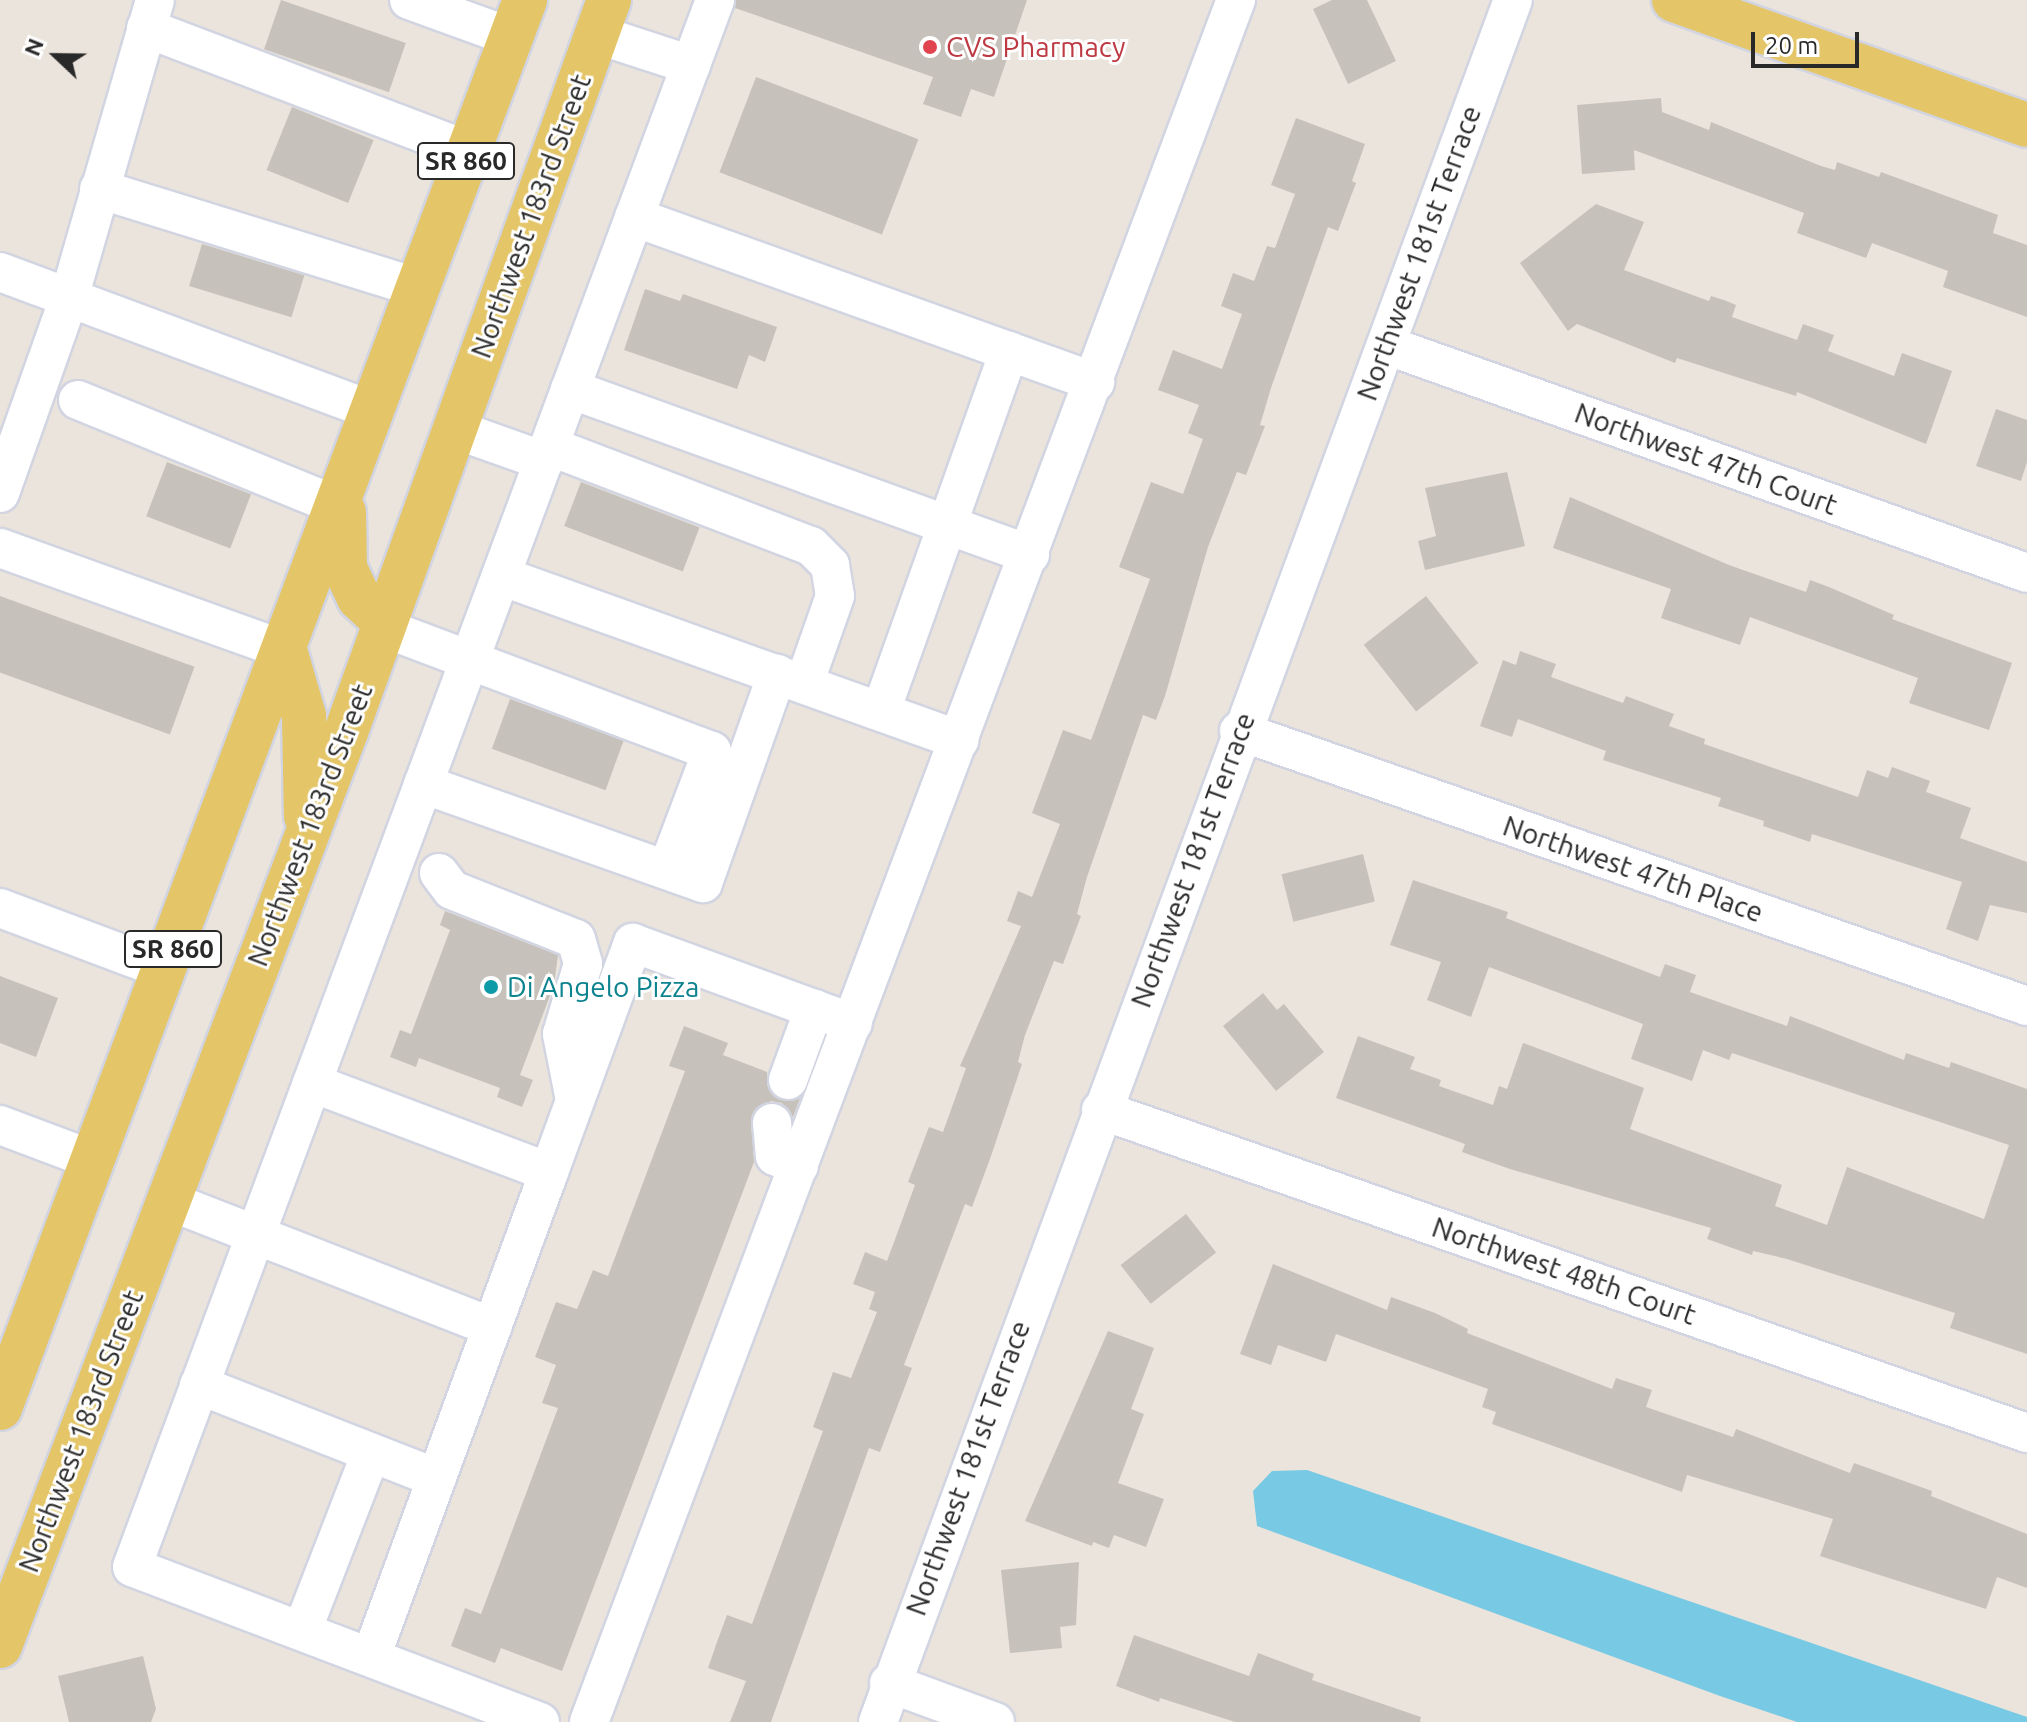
<!DOCTYPE html>
<style>
body{margin:0}
#map{position:relative;width:2027px;height:1722px;overflow:hidden;background:#eae4dc;font-family:Ubuntu,sans-serif}
div>[style]{position:absolute}
[style*='--x']{left:calc(var(--x)*1px);top:calc(var(--y)*1px);width:calc(var(--w)*1px);rotate:calc(var(--a)*1deg)}
.water>*{inset:0;background:#78c9e4}
.building>*{inset:0;background:#c6c2bb;transform-origin:0 0}
.roads{filter:drop-shadow(2px 0 #d2d5e1) drop-shadow(-2px 0 #d2d5e1) drop-shadow(0 2px #d2d5e1) drop-shadow(0 -2px #d2d5e1)}
.minor>*{height:38px;margin:-19px;padding:0 19px;transform-origin:19px;border-radius:19px;background:#fff}
.major>*{height:44px;margin:-22px;padding:0 22px;transform-origin:22px;border-radius:22px;background:#e4c567}
.dots>*{width:22px;height:22px;translate:-50% -50%;box-sizing:border-box;border:4px solid #fff;border-radius:50%}
span{translate:-50% -50%;white-space:nowrap;text-align:center;line-height:1.15;-webkit-text-stroke:6px #fff;paint-order:stroke}
.shield-label span{padding:2px 6px;background:#fff;border:2px solid;border-radius:6px;-webkit-text-stroke-width:0}
.shield-label{font-size:26px;color:#292929;font-weight:700}
.health-label{font-size:28px;color:#be3a42}
.left{translate:0 -50%;text-align:left}
.street-label{font-size:28px;color:#292929}
.culture-label{font-size:28px;color:#0d838f}
.north{position:absolute;left:16px;top:16px;width:80px;height:80px;-webkit-text-stroke:6px #fff;paint-order:stroke;rotate:292deg;font-size:22px;font-weight:700;line-height:32px;text-align:center;color:#292929}
.north::after{content:'';display:block;margin:auto;width:28px;height:36px;background:#292929;clip-path:polygon(50% 0,100% 100%,50% 72%,0 100%)}
.scale{position:absolute;left:1751px;top:32px;width:108px;height:36px;box-sizing:border-box;border:4px solid #292929;border-top:0;padding-left:10px;font-size:24px;line-height:28px;white-space:nowrap;color:#292929;-webkit-text-stroke:6px #fff;paint-order:stroke}
</style>
<div id="map">
<div class="water">
<i style="clip-path:polygon(1307px 1470px,1992px 1705px,2027px 1717px,2027px 1722px,1797px 1722px,1720px 1696px,1257px 1526px,1253px 1491px,1272px 1471px)"></i>
</div>
<div class="building">
<i style="left:281px;top:0;width:132px;height:52px;rotate:19deg"></i>
<i style="clip-path:polygon(736px 0,1027px 0,994px 97px,971px 89px,961px 117px,923px 104px,933px 77px,735px 8px)"></i>
<i style="clip-path:polygon(1332px 0,1367px 0,1396px 61px,1348px 84px,1313px 9px)"></i>
<i style="left:756px;top:77px;width:174px;height:102px;rotate:21deg"></i>
<i style="clip-path:polygon(1661px 98px,1662px 112px,1709px 130px,1711px 122px,1821px 166px,1835px 170px,1837px 162px,1879px 177px,1881px 172px,1998px 215px,1993px 233px,2027px 245px,2027px 317px,1943px 287px,1948px 271px,1872px 243px,1866px 258px,1797px 233px,1804px 213px,1634px 150px,1635px 170px,1582px 174px,1577px 105px)"></i>
<i style="left:292px;top:107px;width:88px;height:68px;rotate:22deg"></i>
<i style="clip-path:polygon(1296px 118px,1365px 144px,1352px 181px,1356px 183px,1338px 231px,1328px 227px,1271px 388px,1260px 425px,1265px 426px,1246px 475px,1237px 472px,1208px 547px,1165px 696px,1156px 720px,1143px 715px,1087px 877px,1077px 914px,1081px 916px,1063px 964px,1054px 961px,1025px 1035px,1018px 1062px,1022px 1064px,990px 1159px,972px 1207px,965px 1204px,904px 1365px,912px 1368px,880px 1452px,869px 1448px,771px 1722px,730px 1722px,746px 1681px,708px 1668px,717px 1642px,727px 1615px,752px 1624px,823px 1431px,813px 1427px,833px 1372px,851px 1378px,877px 1312px,869px 1309px,875px 1292px,853px 1284px,865px 1252px,887px 1261px,915px 1185px,908px 1182px,929px 1127px,943px 1132px,966px 1068px,960px 1066px,1021px 926px,1007px 921px,1018px 891px,1032px 897px,1060px 824px,1032px 813px,1063px 730px,1091px 740px,1150px 579px,1119px 567px,1151px 482px,1183px 494px,1203px 439px,1188px 433px,1199px 405px,1158px 390px,1173px 350px,1222px 369px,1242px 314px,1221px 306px,1233px 273px,1254px 281px,1267px 246px,1275px 248px,1295px 194px,1271px 185px)"></i>
<i style="clip-path:polygon(1596px 204px,1644px 222px,1624px 270px,1709px 301px,1711px 296px,1724px 300px,1736px 305px,1732px 317px,1797px 340px,1803px 324px,1834px 335px,1828px 351px,1894px 376px,1902px 353px,1952px 371px,1926px 444px,1797px 392px,1796px 396px,1677px 358px,1675px 363px,1577px 324px,1568px 331px,1520px 263px)"></i>
<i style="left:202px;top:244px;width:107px;height:44px;rotate:17deg"></i>
<i style="clip-path:polygon(645px 289px,680px 301px,683px 294px,777px 327px,765px 362px,749px 355px,737px 389px,624px 350px)"></i>
<i style="clip-path:polygon(1996px 409px,2027px 420px,2027px 462px,2021px 481px,1976px 466px)"></i>
<i style="left:167px;top:462px;width:90px;height:58px;rotate:21deg"></i>
<i style="clip-path:polygon(1507px 472px,1525px 546px,1425px 570px,1418px 541px,1436px 536px,1425px 488px)"></i>
<i style="left:581px;top:482px;width:127px;height:47px;rotate:21deg"></i>
<i style="clip-path:polygon(1570px 497px,1729px 565px,1806px 592px,1810px 580px,1829px 587px,1894px 615px,1892px 619px,2012px 663px,1989px 730px,1909px 703px,1918px 678px,1750px 617px,1740px 645px,1661px 618px,1671px 589px,1553px 548px)"></i>
<i style="left:0;top:596px;width:207px;height:72px;rotate:20deg"></i>
<i style="left:1426px;top:596px;width:85px;height:79px;rotate:52deg"></i>
<i style="clip-path:polygon(1520px 651px,1556px 664px,1551px 677px,1623px 703px,1626px 696px,1674px 714px,1669px 726px,1705px 739px,1704px 744px,1858px 797px,1867px 770px,1888px 778px,1892px 767px,1930px 781px,1926px 792px,1971px 808px,1960px 838px,2027px 862px,2027px 913px,1990px 905px,1978px 941px,1946px 929px,1962px 882px,1812px 834px,1810px 842px,1763px 826px,1764px 821px,1718px 806px,1721px 798px,1603px 760px,1606px 751px,1518px 719px,1512px 737px,1480px 726px,1503px 660px,1516px 665px)"></i>
<i style="left:510px;top:699px;width:121px;height:53px;rotate:20deg"></i>
<i style="left:1363px;top:854px;width:49px;height:84px;rotate:76deg"></i>
<i style="clip-path:polygon(1413px 880px,1508px 912px,1506px 918px,1660px 977px,1665px 964px,1696px 975px,1690px 992px,1787px 1026px,1790px 1016px,1904px 1060px,1906px 1053px,1949px 1068px,1951px 1062px,2027px 1089px,2027px 1354px,1950px 1328px,1955px 1313px,1787px 1259px,1753px 1251px,1752px 1255px,1707px 1239px,1711px 1228px,1510px 1169px,1462px 1152px,1465px 1144px,1336px 1098px,1358px 1036px,1415px 1057px,1410px 1069px,1441px 1080px,1439px 1086px,1493px 1105px,1499px 1086px,1507px 1089px,1523px 1043px,1644px 1088px,1630px 1129px,1782px 1185px,1775px 1206px,1827px 1225px,1847px 1167px,1984px 1219px,2009px 1145px,1732px 1053px,1729px 1060px,1703px 1050px,1692px 1081px,1631px 1059px,1643px 1024px,1489px 967px,1471px 1017px,1427px 1000px,1441px 962px,1390px 945px)"></i>
<i style="clip-path:polygon(445px 911px,558px 955px,554px 985px,520px 1075px,533px 1080px,522px 1107px,497px 1097px,500px 1088px,419px 1058px,416px 1067px,390px 1057px,400px 1030px,411px 1034px,450px 930px,440px 925px)"></i>
<i style="clip-path:polygon(0 976px,58px 998px,36px 1057px,0 1043px)"></i>
<i style="clip-path:polygon(1263px 993px,1277px 1010px,1284px 1004px,1324px 1052px,1276px 1091px,1223px 1026px)"></i>
<i style="clip-path:polygon(684px 1026px,728px 1043px,723px 1055px,767px 1072px,767px 1085px,780px 1100px,800px 1098px,793px 1117px,782px 1103px,771px 1101px,752px 1115px,754px 1162px,562px 1671px,501px 1648px,495px 1663px,451px 1646px,465px 1608px,481px 1614px,558px 1408px,542px 1403px,556px 1365px,535px 1357px,556px 1302px,577px 1309px,593px 1270px,608px 1276px,685px 1071px,669px 1066px)"></i>
<i style="left:1186px;top:1214px;width:49px;height:83px;rotate:52deg"></i>
<i style="clip-path:polygon(1273px 1264px,1387px 1310px,1391px 1297px,1435px 1313px,1468px 1329px,1467px 1333px,1612px 1389px,1616px 1378px,1652px 1390px,1646px 1407px,1733px 1437px,1736px 1429px,1850px 1473px,1854px 1463px,1932px 1491px,1931px 1496px,2027px 1534px,2027px 1588px,1997px 1577px,1986px 1609px,1820px 1556px,1833px 1519px,1687px 1475px,1682px 1492px,1492px 1424px,1496px 1412px,1482px 1407px,1488px 1389px,1336px 1334px,1326px 1362px,1278px 1345px,1271px 1365px,1240px 1354px)"></i>
<i style="clip-path:polygon(1108px 1331px,1154px 1348px,1131px 1409px,1144px 1414px,1118px 1483px,1164px 1499px,1146px 1547px,1114px 1535px,1109px 1548px,1093px 1542px,1092px 1546px,1025px 1521px)"></i>
<i style="clip-path:polygon(1079px 1562px,1076px 1625px,1060px 1627px,1062px 1648px,1010px 1653px,1001px 1570px)"></i>
<i style="clip-path:polygon(1134px 1635px,1249px 1676px,1258px 1653px,1314px 1674px,1312px 1680px,1421px 1717px,1420px 1722px,1235px 1722px,1160px 1698px,1159px 1702px,1116px 1686px)"></i>
<i style="clip-path:polygon(143px 1656px,156px 1709px,151px 1722px,69px 1722px,58px 1676px)"></i>
</div>
<div class="roads">
<div class="minor">
<i style="--x:409;--y:0;--w:109;--a:19.9"></i>
<i style="--x:146;--y:28;--w:347;--a:20.8"></i>
<i style="--x:596;--y:34;--w:100;--a:18.1"></i>
<i style="--x:99;--y:189;--w:334;--a:17.2"></i>
<i style="--x:634;--y:217;--w:490;--a:19.7"></i>
<i style="--x:0;--y:272;--w:398;--a:20.4"></i>
<i style="--x:1386;--y:345;--w:680;--a:19.58"></i>
<i style="--x:570;--y:389;--w:489;--a:19.8"></i>
<i style="--x:78;--y:400;--w:281;--a:22.2"></i>
<i style="--x:454;--y:429;--w:96;--a:19.6"></i>
<i style="--x:549;--y:446;--w:280;--a:20.9"></i>
<i style="--x:811;--y:546;--w:27;--a:45"></i>
<i style="--x:830;--y:565;--w:31;--a:81"></i>
<i style="--x:835;--y:596;--w:93;--a:109.4"></i>
<i style="--x:0;--y:493;--w:207;--a:-70.5"></i>
<i style="--x:69;--y:298;--w:310;--a:-73.9"></i>
<i style="--x:0;--y:548;--w:303;--a:19.7"></i>
<i style="--x:501;--y:576;--w:487;--a:19.7"></i>
<i style="--x:384;--y:628;--w:350;--a:20.6"></i>
<i style="--x:712;--y:751;--w:127;--a:110.7"></i>
<i style="--x:881;--y:711;--w:382;--a:-70.4"></i>
<i style="--x:1239;--y:731;--w:835;--a:19.24"></i>
<i style="--x:423;--y:784;--w:297;--a:19.5"></i>
<i style="--x:703;--y:883;--w:222;--a:-70.5"></i>
<i style="--x:439;--y:873;--w:21;--a:53"></i>
<i style="--x:452;--y:890;--w:133;--a:21.6"></i>
<i style="--x:576;--y:939;--w:26;--a:74"></i>
<i style="--x:583;--y:964;--w:73;--a:106.7"></i>
<i style="--x:562;--y:1034;--w:67;--a:78.9"></i>
<i style="--x:0;--y:908;--w:176;--a:20.6"></i>
<i style="--x:788;--y:1080;--w:76;--a:-69.9"></i>
<i style="--x:312;--y:1083;--w:253;--a:20.6"></i>
<i style="--x:549;--y:1172;--w:244;--a:-69.9"></i>
<i style="--x:633;--y:943;--w:234;--a:20"></i>
<i style="--x:1101;--y:1110;--w:981;--a:19.23"></i>
<i style="--x:772;--y:1123;--w:33;--a:85"></i>
<i style="--x:775;--y:1156;--w:26;--a:23"></i>
<i style="--x:0;--y:1125;--w:99;--a:20.6"></i>
<i style="--x:169;--y:1201;--w:347;--a:21.3"></i>
<i style="--x:199;--y:1385;--w:255;--a:21.4"></i>
<i style="--x:302;--y:1631;--w:191;--a:-68.8"></i>
<i style="--x:371;--y:1657;--w:517;--a:-69.85"></i>
<i style="--x:889;--y:1683;--w:113;--a:20.2"></i>
<i style="--x:540;--y:1722;--w:436;--a:-159.2"></i>
<i style="--x:132;--y:1567;--w:1672;--a:-69.59"></i>
<i style="--x:589;--y:1722;--w:1840;--a:-69.41"></i>
<i style="--x:878;--y:1722;--w:1835;--a:-69.76"></i>
</div>
<div class="major">
<i style="--x:1674;--y:0;--w:374;--a:19.5"></i>
<i style="--x:344;--y:512;--w:56;--a:89"></i>
<i style="--x:345;--y:568;--w:33;--a:65"></i>
<i style="--x:359;--y:598;--w:35;--a:43"></i>
<i style="--x:285;--y:650;--w:69;--a:73.9"></i>
<i style="--x:304;--y:716;--w:100;--a:88.9"></i>
<i style="--x:0;--y:1408;--w:1503;--a:-69.55"></i>
<i style="--x:0;--y:1646;--w:977;--a:-69.27"></i>
<i style="--x:346;--y:732;--w:778;--a:-70.24"></i>
</div>
</div>
<div class="dots">
<i style="left:930px;top:47px;background:#e0444e"></i>
<i style="left:491px;top:987px;background:#0f9aa8"></i>
</div>
<div class="shield-label">
<span style="left:466px;top:161px">SR 860</span>
<span style="left:173px;top:949px">SR 860</span>
</div>
<div class="health-label">
<span class="left" style="left:946px;top:47px">CVS Pharmacy</span>
</div>
<div class="street-label">
<span style="left:531px;top:216px;rotate:-70deg">Northwest 183rd Street</span>
<span style="left:1419px;top:253px;rotate:-70deg">Northwest 181st Terrace</span>
<span style="left:1706px;top:459px;rotate:20deg">Northwest 47th Court</span>
<span style="left:310px;top:825px;rotate:-69deg">Northwest 183rd Street</span>
<span style="left:1193px;top:860px;rotate:-70deg">Northwest 181st Terrace</span>
<span style="left:1633px;top:869px;rotate:19deg">Northwest 47th Place</span>
<span style="left:1564px;top:1271px;rotate:19deg">Northwest 48th Court</span>
<span style="left:81px;top:1431px;rotate:-69deg">Northwest 183rd Street</span>
<span style="left:968px;top:1468px;rotate:-70deg">Northwest 181st Terrace</span>
</div>
<div class="culture-label">
<span class="left" style="left:507px;top:987px">Di Angelo Pizza</span>
</div>
<div class="north">N</div>
<div class="scale">20 m</div>
</div>
